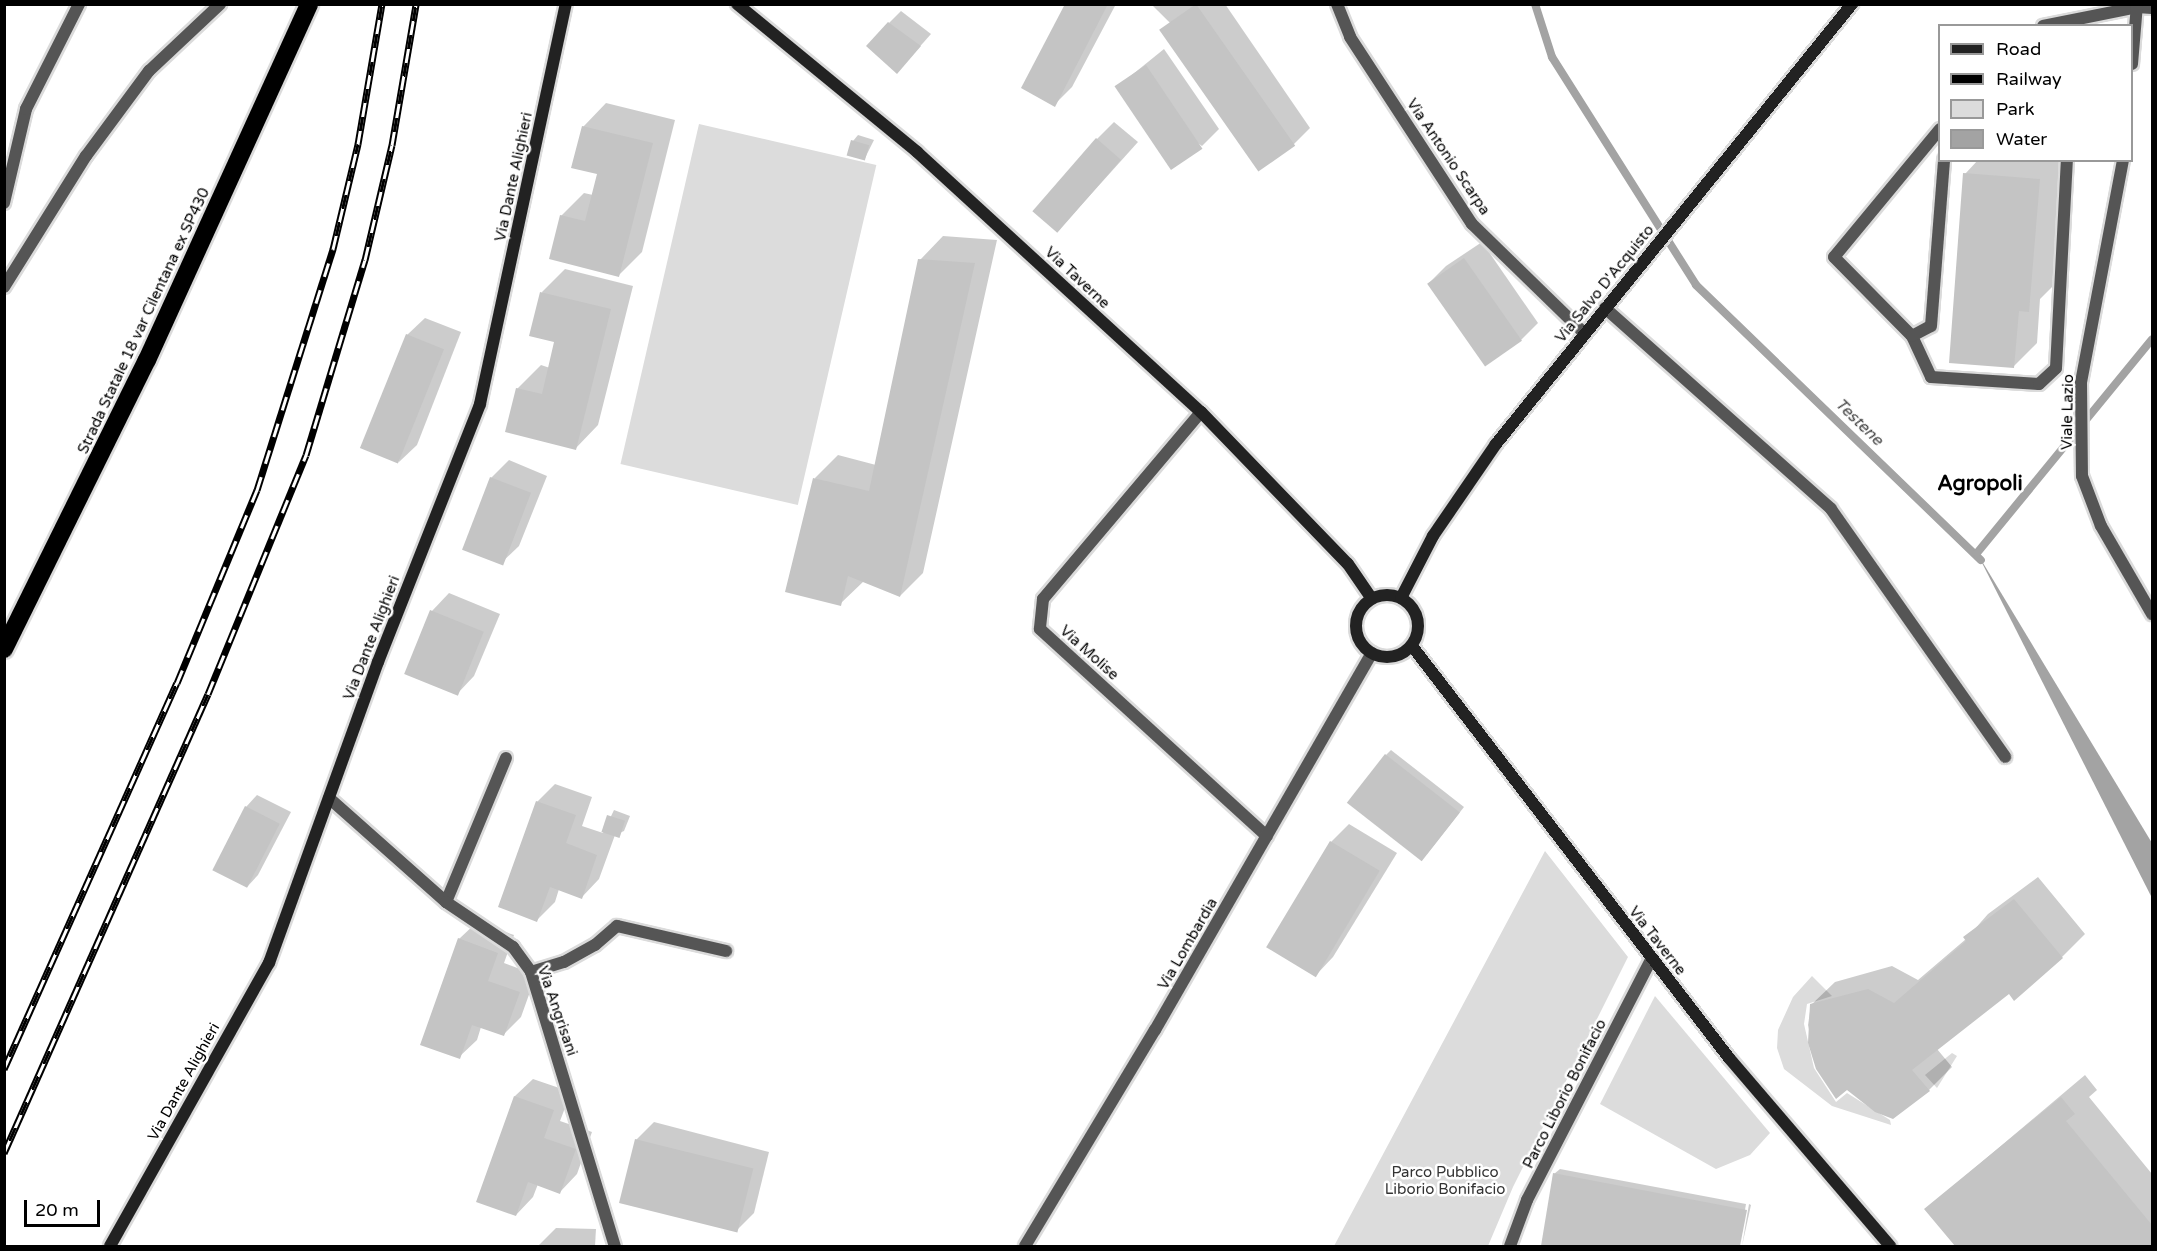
<!DOCTYPE html>
<style>
body{margin:0}
#map{position:relative;width:2157px;height:1251px;overflow:hidden;background:#fff;font-family:"Varela Round",sans-serif}
div>[style]{position:absolute}
[style*='--x']{left:calc(var(--x)*1px);top:calc(var(--y)*1px);width:calc(var(--w)*1px);rotate:calc(var(--a)*1deg)}
.green>*{inset:0;background:#dcdcdc;transform-origin:0 0}
.water>*{inset:0;background:#a3a3a3}
.shadow>*{inset:0;background:#0003}
.stream>*{height:8px;margin:-4px;padding:0 4px;transform-origin:4px;border-radius:4px;background:#a3a3a3}
.building>*{inset:0;background:#c4c4c4;transform-origin:0 0}
.roads{filter:drop-shadow(2px 0 #dbdbdb) drop-shadow(-2px 0 #dbdbdb) drop-shadow(0 2px #dbdbdb) drop-shadow(0 -2px #dbdbdb)}
.lane>*{height:12px;margin:-6px;padding:0 6px;transform-origin:6px;border-radius:6px;background:#555}
.street>*{height:12px;margin:-6px;padding:0 6px;transform-origin:6px;border-radius:6px;background:#555}
.secondary>*{height:12px;margin:-6px;padding:0 6px;transform-origin:6px;border-radius:6px;background:#222}
.secondary>.ring{margin:-6px;padding:0;box-sizing:content-box;background:none;border:12px solid #222;border-radius:50%}
.highway>*{height:18px;margin:-9px;padding:0 9px;transform-origin:9px;border-radius:9px;background:#000}
.rail>*{height:7px;margin-top:-3.5px;transform-origin:0;background:repeating-linear-gradient(90deg,#fff 0 14px,#000 0 28px);box-sizing:border-box;border-block:2px solid #000}
span{translate:-50% -50%;white-space:nowrap;text-align:center;line-height:1.15;-webkit-text-stroke:5px #fff;paint-order:stroke}
.street-label{font-size:15px;color:#000}
.park-label{font-size:15px;color:#333}
.water-label{font-size:16px;color:#444;font-style:italic}
.district-label{font-size:21px;color:#000;font-weight:700}
.frame{position:absolute;inset:0;border:6px solid #000;pointer-events:none}
.legend{position:absolute;left:1938px;top:24px;width:195px;height:138px;box-sizing:border-box;background:#fff;border:2px solid #999;margin:0;padding:8px 10px;list-style:none;font-size:18px;color:#000}
.legend li{display:flex;align-items:center;gap:12px;height:30px}
.legend b{width:30px;border:2px solid #999}
.scale{position:absolute;left:24px;top:1200px;width:76px;height:27px;box-sizing:border-box;border:3px solid #000;border-top:0;padding-left:8px;font-size:18px;line-height:21px;white-space:nowrap;color:#000;-webkit-text-stroke:4px #fff;paint-order:stroke}
</style>
<div id="map">
<div class="green">
<i style="left:699px;top:124px;width:182px;height:349px;rotate:13deg"></i>
<i style="clip-path:polygon(1545px 851px,1628px 957px,1513px 1187px,1488px 1246px,1334px 1246px)"></i>
<i style="clip-path:polygon(1812px 976px,1832px 996px,1807px 1004px,1804px 1024px,1814px 1068px,1836px 1102px,1847px 1093px,1890px 1120px,1891px 1125px,1832px 1106px,1784px 1069px,1777px 1048px,1778px 1030px,1793px 997px)"></i>
<i style="clip-path:polygon(1655px 996px,1770px 1133px,1750px 1155px,1716px 1169px,1600px 1104px)"></i>
<i style="clip-path:polygon(1952px 1053px,1957px 1056px,1937px 1088px,1925px 1075px)"></i>
</div>
<div class="water">
<i style="clip-path:polygon(1977px 553px,2152px 843px,2152px 898px)"></i>
</div>
<div class="shadow">
<i style="clip-path:polygon(1067px 4px,1116px 4px,1072px 87px,1054px 105px)"></i>
<i style="clip-path:polygon(1225px 4px,1310px 128px,1293px 145px,1153px 6px)"></i>
<i style="clip-path:polygon(901px 11px,931px 34px,908px 60px,889px 23px)"></i>
<i style="clip-path:polygon(1164px 49px,1219px 129px,1202px 146px,1117px 87px)"></i>
<i style="clip-path:polygon(606px 103px,675px 120px,642px 252px,619px 275px,561px 216px,584px 193px,593px 195px,599px 173px,583px 127px)"></i>
<i style="clip-path:polygon(1114px 122px,1138px 142px,1057px 232px,1097px 139px)"></i>
<i style="clip-path:polygon(858px 135px,874px 140px,865px 158px,853px 141px)"></i>
<i style="clip-path:polygon(1978px 160px,2063px 160px,2052px 287px,2040px 299px,2037px 343px,2013px 367px,1965px 174px)"></i>
<i style="clip-path:polygon(943px 236px,997px 240px,923px 573px,900px 596px,864px 581px,840px 604px,815px 478px,838px 455px,876px 465px,920px 260px)"></i>
<i style="clip-path:polygon(1482px 242px,1538px 323px,1521px 340px,1429px 283px,1446px 266px)"></i>
<i style="clip-path:polygon(565px 269px,633px 286px,598px 425px,575px 449px,517px 389px,541px 365px,550px 368px,556px 341px,542px 292px)"></i>
<i style="clip-path:polygon(425px 318px,461px 332px,417px 445px,399px 462px,407px 335px)"></i>
<i style="clip-path:polygon(509px 460px,547px 476px,519px 546px,501px 563px,491px 478px)"></i>
<i style="clip-path:polygon(449px 593px,500px 614px,474px 676px,457px 694px,432px 611px)"></i>
<i style="clip-path:polygon(1391px 750px,1464px 807px,1427px 854px,1386px 755px)"></i>
<i style="clip-path:polygon(555px 784px,592px 797px,582px 826px,603px 833px,614px 810px,630px 816px,624px 831px,615px 835px,599px 879px,582px 897px,559px 889px,555px 902px,537px 920px,537px 802px)"></i>
<i style="clip-path:polygon(257px 795px,291px 812px,258px 875px,247px 887px,246px 807px)"></i>
<i style="clip-path:polygon(1349px 824px,1397px 853px,1333px 957px,1316px 975px,1268px 946px,1331px 842px)"></i>
<i style="clip-path:polygon(2038px 877px,2085px 934px,2062px 957px,2009px 992px,1937px 1049px,1952px 1067px,1929px 1090px,1893px 1117px,1818px 1068px,1808px 1025px,1811px 1005px,1835px 982px,1892px 966px,1918px 980px,1966px 939px,1988px 914px)"></i>
<i style="clip-path:polygon(477px 922px,514px 935px,504px 963px,536px 975px,521px 1017px,503px 1035px,481px 1027px,477px 1040px,459px 1057px,459px 939px)"></i>
<i style="clip-path:polygon(2085px 1075px,2097px 1090px,2089px 1097px,2152px 1174px,2152px 1246px,1957px 1246px,1926px 1209px)"></i>
<i style="clip-path:polygon(533px 1079px,571px 1092px,560px 1121px,592px 1132px,577px 1174px,560px 1192px,538px 1184px,533px 1197px,516px 1215px,478px 1201px,515px 1096px)"></i>
<i style="clip-path:polygon(654px 1122px,769px 1152px,754px 1213px,736px 1231px,636px 1140px)"></i>
<i style="clip-path:polygon(1560px 1169px,1746px 1204px,1739px 1246px,1543px 1246px,1554px 1174px)"></i>
<i style="clip-path:polygon(1749px 1204px,1751px 1205px,1742px 1246px)"></i>
<i style="clip-path:polygon(556px 1228px,596px 1229px,595px 1246px,538px 1246px)"></i>
</div>
<div class="stream">
<i style="--x:1535;--y:4;--w:56;--a:72.2"></i>
<i style="--x:1552;--y:57;--w:270;--a:57.7"></i>
<i style="--x:1696;--y:285;--w:396;--a:44"></i>
<i style="--x:1977;--y:553;--w:276;--a:-50.7"></i>
</div>
<div class="building">
<i style="clip-path:polygon(1065px 4px,1108px 4px,1055px 107px,1021px 88px)"></i>
<i style="left:1196px;top:4px;width:173px;height:45px;rotate:55deg"></i>
<i style="clip-path:polygon(888px 22px,921px 46px,897px 74px,866px 46px)"></i>
<i style="left:1146px;top:65px;width:101px;height:38px;rotate:56deg"></i>
<i style="clip-path:polygon(582px 126px,653px 143px,619px 277px,549px 259px,560px 215px,585px 221px,597px 174px,571px 168px)"></i>
<i style="left:1096px;top:138px;width:33px;height:97px;rotate:41deg"></i>
<i style="left:851px;top:140px;width:19px;height:16px;rotate:16deg"></i>
<i style="clip-path:polygon(1963px 173px,2040px 179px,2029px 312px,2019px 311px,2014px 368px,1949px 363px)"></i>
<i style="left:1464px;top:258px;width:101px;height:45px;rotate:55deg"></i>
<i style="clip-path:polygon(918px 259px,975px 263px,900px 597px,848px 576px,841px 606px,785px 592px,813px 478px,869px 491px)"></i>
<i style="clip-path:polygon(540px 292px,611px 309px,576px 450px,505px 432px,516px 388px,542px 394px,554px 342px,529px 336px)"></i>
<i style="left:406px;top:334px;width:41px;height:123px;rotate:22deg"></i>
<i style="left:490px;top:477px;width:44px;height:78px;rotate:21deg"></i>
<i style="left:430px;top:610px;width:58px;height:69px;rotate:22deg"></i>
<i style="left:1385px;top:754px;width:95px;height:62px;rotate:38deg"></i>
<i style="clip-path:polygon(536px 801px,576px 815px,566px 843px,597px 855px,582px 899px,550px 887px,537px 922px,498px 907px)"></i>
<i style="left:245px;top:806px;width:39px;height:72px;rotate:27deg"></i>
<i style="left:607px;top:815px;width:19px;height:18px;rotate:18deg"></i>
<i style="left:1330px;top:841px;width:58px;height:124px;rotate:31deg"></i>
<i style="clip-path:polygon(2014px 899px,2063px 958px,2014px 1001px,2009px 994px,1912px 1070px,1930px 1091px,1893px 1119px,1875px 1112px,1847px 1090px,1836px 1099px,1816px 1069px,1808px 1043px,1810px 1004px,1868px 989px,1894px 1003px,1966px 941px,1963px 937px)"></i>
<i style="clip-path:polygon(458px 938px,498px 953px,488px 981px,520px 992px,504px 1036px,472px 1025px,460px 1059px,420px 1045px)"></i>
<i style="clip-path:polygon(514px 1096px,554px 1110px,544px 1138px,576px 1149px,560px 1194px,528px 1182px,516px 1216px,476px 1202px)"></i>
<i style="clip-path:polygon(2061px 1097px,2075px 1114px,2066px 1121px,2152px 1225px,2152px 1246px,1955px 1246px,1924px 1209px)"></i>
<i style="left:635px;top:1139px;width:122px;height:66px;rotate:14deg"></i>
<i style="clip-path:polygon(1553px 1173px,1747px 1210px,1740px 1246px,1541px 1246px)"></i>
</div>
<div class="roads">
<div class="lane">
<i style="--x:2043;--y:26;--w:96;--a:-11.4"></i>
<i style="--x:1940;--y:129;--w:166;--a:129.6"></i>
<i style="--x:1834;--y:257;--w:111;--a:45.4"></i>
<i style="--x:1912;--y:336;--w:45;--a:65.1"></i>
<i style="--x:1931;--y:377;--w:108;--a:3.7"></i>
<i style="--x:2039;--y:384;--w:23;--a:-43"></i>
<i style="--x:2056;--y:368;--w:208;--a:-87"></i>
<i style="--x:1912;--y:336;--w:21;--a:-28"></i>
<i style="--x:1931;--y:326;--w:167;--a:-85.5"></i>
<i style="--x:446;--y:902;--w:156;--a:-67.4"></i>
</div>
<div class="street">
<i style="--x:1337;--y:4;--w:35;--a:68"></i>
<i style="--x:1350;--y:37;--w:223;--a:56.9"></i>
<i style="--x:1472;--y:224;--w:156;--a:44.2"></i>
<i style="--x:2137;--y:7;--w:15;--a:4"></i>
<i style="--x:2132;--y:64;--w:60;--a:-85.2"></i>
<i style="--x:2123;--y:160;--w:227;--a:100.7"></i>
<i style="--x:2081;--y:383;--w:93;--a:89.4"></i>
<i style="--x:2082;--y:476;--w:53;--a:69.2"></i>
<i style="--x:2101;--y:526;--w:102;--a:59.9"></i>
<i style="--x:4;--y:203;--w:97;--a:-76.8"></i>
<i style="--x:26;--y:109;--w:118;--a:-63.2"></i>
<i style="--x:4;--y:287;--w:155;--a:-58"></i>
<i style="--x:86;--y:156;--w:106;--a:-53.5"></i>
<i style="--x:149;--y:71;--w:98;--a:-43.3"></i>
<i style="--x:1605;--y:308;--w:302;--a:41.6"></i>
<i style="--x:1831;--y:509;--w:303;--a:54.9"></i>
<i style="--x:1201;--y:412;--w:245;--a:130.2"></i>
<i style="--x:1043;--y:599;--w:30;--a:96"></i>
<i style="--x:1040;--y:629;--w:307;--a:42.4"></i>
<i style="--x:329;--y:798;--w:157;--a:41.6"></i>
<i style="--x:446;--y:902;--w:81;--a:33.9"></i>
<i style="--x:513;--y:947;--w:31;--a:54"></i>
<i style="--x:531;--y:972;--w:287;--a:73"></i>
<i style="--x:531;--y:972;--w:34;--a:-17"></i>
<i style="--x:564;--y:962;--w:35;--a:-29"></i>
<i style="--x:595;--y:945;--w:29;--a:-41"></i>
<i style="--x:617;--y:926;--w:112;--a:12.9"></i>
<i style="--x:1025;--y:1246;--w:252;--a:-59"></i>
<i style="--x:1155;--y:1030;--w:435;--a:-60.1"></i>
<i style="--x:1510;--y:1246;--w:49;--a:-69.7"></i>
<i style="--x:1527;--y:1200;--w:272;--a:-62.7"></i>
</div>
<div class="secondary">
<i style="--x:737;--y:4;--w:233;--a:39.4"></i>
<i style="--x:917;--y:152;--w:385;--a:42.5"></i>
<i style="--x:1201;--y:412;--w:211;--a:46"></i>
<i style="--x:1348;--y:564;--w:42;--a:55.6"></i>
<i class="ring" style="left:1356px;top:595px;width:50px;height:50px"></i>
<i style="--x:1401;--y:598;--w:70;--a:-62.7"></i>
<i style="--x:1433;--y:536;--w:112;--a:-55.6"></i>
<i style="--x:1496;--y:444;--w:566;--a:-51.02"></i>
<i style="--x:1412;--y:646;--w:520;--a:52.42"></i>
<i style="--x:1729;--y:1058;--w:248;--a:49.4"></i>
<i style="--x:110;--y:1246;--w:325;--a:-60.7"></i>
<i style="--x:269;--y:963;--w:320;--a:-70.1"></i>
<i style="--x:378;--y:662;--w:277;--a:-68.4"></i>
<i style="--x:480;--y:404;--w:409;--a:-77.9"></i>
</div>
<div class="highway">
<i style="--x:4;--y:649;--w:322;--a:-63.7"></i>
<i style="--x:147;--y:360;--w:391;--a:-65.5"></i>
</div>
</div>
<div class="rail">
<i style="--x:4;--y:1069;--w:423;--a:-65.9"></i>
<i style="--x:177;--y:683;--w:209;--a:-67.5"></i>
<i style="--x:257;--y:490;--w:253;--a:-72.5"></i>
<i style="--x:333;--y:249;--w:108;--a:-76.6"></i>
<i style="--x:358;--y:144;--w:142;--a:-80.3"></i>
<i style="--x:4;--y:1153;--w:502;--a:-66.04"></i>
<i style="--x:208;--y:694;--w:258;--a:-67.7"></i>
<i style="--x:306;--y:455;--w:204;--a:-73.2"></i>
<i style="--x:365;--y:260;--w:118;--a:-76.8"></i>
<i style="--x:392;--y:145;--w:143;--a:-80.3"></i>
</div>
<div class="street-label">
<span style="left:1448px;top:157px;rotate:56deg">Via Antonio Scarpa</span>
<span style="left:514px;top:177px;rotate:-78deg">Via Dante Alighieri</span>
<span style="left:1077px;top:278px;rotate:43deg">Via Taverne</span>
<span style="left:1605px;top:284px;rotate:-51deg">Via Salvo D'Acquisto</span>
<span style="left:144px;top:321px;rotate:-65deg">Strada Statale 18 var Cilentana ex SP430</span>
<span style="left:2068px;top:412px;rotate:-89deg">Viale Lazio</span>
<span style="left:372px;top:638px;rotate:-69deg">Via Dante Alighieri</span>
<span style="left:1089px;top:653px;rotate:42deg">Via Molise</span>
<span style="left:1657px;top:941px;rotate:52deg">Via Taverne</span>
<span style="left:1188px;top:944px;rotate:-60deg">Via Lombardia</span>
<span style="left:557px;top:1011px;rotate:71deg">Via Angrisani</span>
<span style="left:184px;top:1082px;rotate:-61deg">Via Dante Alighieri</span>
<span style="left:1565px;top:1094px;rotate:-63deg">Parco Liborio Bonifacio</span>
</div>
<div class="park-label">
<span style="left:1445px;top:1181px">Parco Pubblico<br>Liborio Bonifacio</span>
</div>
<div class="water-label">
<span style="left:1859px;top:422px;rotate:44deg">Testene</span>
</div>
<div class="district-label">
<span style="left:1980px;top:484px">Agropoli</span>
</div>
<div class="frame"></div>
<ul class="legend">
<li><b style="height:8px;background:#222"></b>Road</li>
<li><b style="height:8px;background:#000"></b>Railway</li>
<li><b style="height:16px;background:#dcdcdc"></b>Park</li>
<li><b style="height:16px;background:#a3a3a3"></b>Water</li>
</ul>
<div class="scale">20 m</div>
</div>
